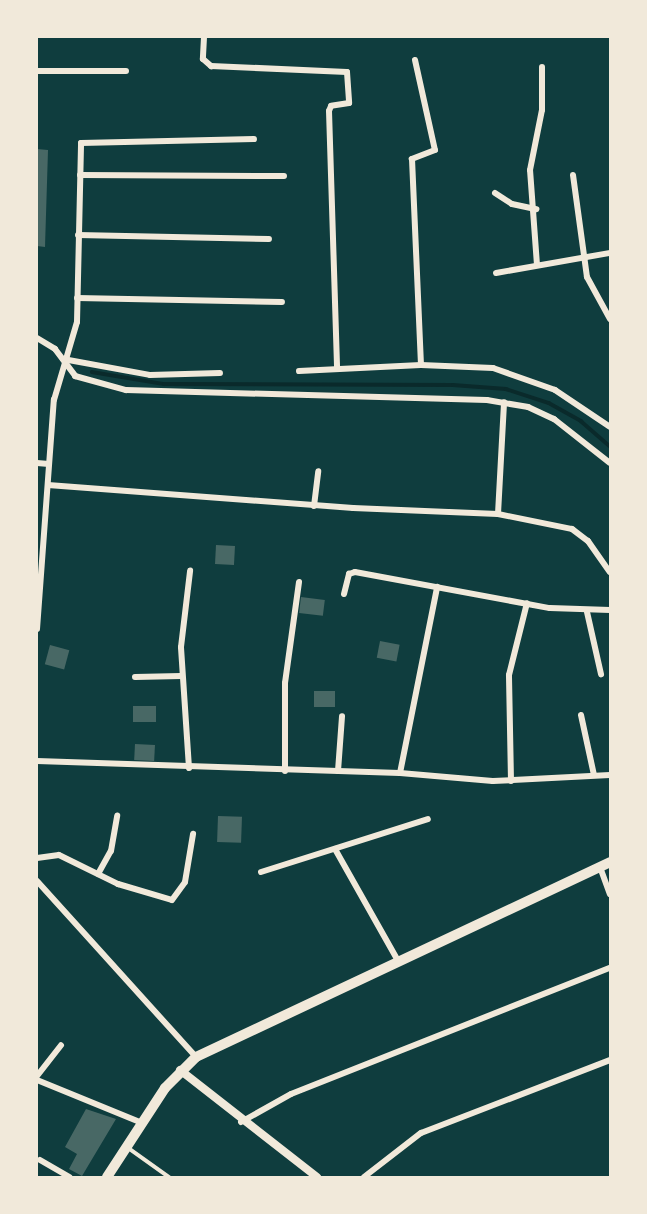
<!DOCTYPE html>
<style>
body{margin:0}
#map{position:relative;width:647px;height:1214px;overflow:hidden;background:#0f3d3e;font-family:Raleway,sans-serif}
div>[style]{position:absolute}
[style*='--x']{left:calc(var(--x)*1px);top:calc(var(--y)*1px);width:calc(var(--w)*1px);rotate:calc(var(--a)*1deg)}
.stream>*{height:3.5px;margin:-1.75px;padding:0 1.75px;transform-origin:1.75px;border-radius:1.75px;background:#0a2a2b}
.building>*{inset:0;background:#486865;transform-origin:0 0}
.service>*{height:3.5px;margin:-1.75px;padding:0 1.75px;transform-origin:1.75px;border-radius:1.75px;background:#f1e9da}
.minor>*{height:6px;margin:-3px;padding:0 3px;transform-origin:3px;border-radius:3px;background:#f1e9da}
.tertiary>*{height:8px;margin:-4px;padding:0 4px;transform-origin:4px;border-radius:4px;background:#f1e9da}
.primary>*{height:10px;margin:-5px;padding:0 5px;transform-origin:5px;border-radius:5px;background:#f1e9da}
span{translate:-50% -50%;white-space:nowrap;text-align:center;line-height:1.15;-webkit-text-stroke:5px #f1e9da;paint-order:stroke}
.frame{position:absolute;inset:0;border:38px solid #f1e9da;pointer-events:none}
</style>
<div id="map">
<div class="stream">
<i style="--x:92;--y:372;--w:73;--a:9.5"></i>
<i style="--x:164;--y:384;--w:289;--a:0.2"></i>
<i style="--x:453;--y:385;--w:53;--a:4.3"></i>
<i style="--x:506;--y:389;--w:45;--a:18"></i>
<i style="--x:549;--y:403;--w:37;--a:29"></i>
<i style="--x:581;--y:421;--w:38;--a:41"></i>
</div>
<div class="building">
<i style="clip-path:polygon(37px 149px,48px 150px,45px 247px,37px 246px)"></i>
<i style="left:216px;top:545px;width:19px;height:19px;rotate:3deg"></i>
<i style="left:301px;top:597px;width:24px;height:16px;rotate:7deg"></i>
<i style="left:380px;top:641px;width:20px;height:17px;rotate:11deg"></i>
<i style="left:50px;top:645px;width:20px;height:20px;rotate:15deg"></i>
<i style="left:314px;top:691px;width:21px;height:16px"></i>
<i style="left:133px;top:706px;width:23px;height:16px"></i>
<i style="left:135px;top:744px;width:20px;height:16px;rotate:3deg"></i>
<i style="left:218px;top:816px;width:24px;height:26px;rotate:2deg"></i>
<i style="clip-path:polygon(86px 1109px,116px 1119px,82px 1176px,69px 1169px,77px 1154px,65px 1147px)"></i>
</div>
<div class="service">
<i style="--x:127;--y:1147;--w:52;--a:35.5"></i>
</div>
<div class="minor">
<i style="--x:204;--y:37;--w:22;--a:93"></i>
<i style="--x:203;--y:59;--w:11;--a:41"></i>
<i style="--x:211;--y:66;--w:136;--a:2.5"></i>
<i style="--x:347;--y:72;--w:31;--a:86"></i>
<i style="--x:349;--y:103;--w:18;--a:171"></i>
<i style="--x:331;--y:106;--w:5;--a:112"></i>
<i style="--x:329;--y:111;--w:256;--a:88.2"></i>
<i style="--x:415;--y:60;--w:92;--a:77.5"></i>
<i style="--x:435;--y:150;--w:25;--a:159"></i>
<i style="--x:412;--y:159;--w:206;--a:87.5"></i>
<i style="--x:37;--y:71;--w:89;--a:0"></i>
<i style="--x:80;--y:175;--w:204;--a:0.3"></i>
<i style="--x:573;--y:175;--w:103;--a:82.2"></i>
<i style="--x:587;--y:277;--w:48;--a:61.3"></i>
<i style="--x:495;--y:193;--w:20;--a:33"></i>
<i style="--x:512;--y:204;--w:25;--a:12"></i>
<i style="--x:78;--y:235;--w:191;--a:1.2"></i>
<i style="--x:537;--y:265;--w:95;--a:-94.2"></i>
<i style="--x:530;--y:170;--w:61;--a:-78.7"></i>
<i style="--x:542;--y:110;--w:43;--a:-90"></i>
<i style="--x:496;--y:273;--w:116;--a:-10"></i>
<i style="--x:77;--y:298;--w:205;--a:1.1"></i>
<i style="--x:37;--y:338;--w:21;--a:31"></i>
<i style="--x:55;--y:349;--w:34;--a:53"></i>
<i style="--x:75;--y:376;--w:53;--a:15.4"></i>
<i style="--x:126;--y:390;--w:361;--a:1.6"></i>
<i style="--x:487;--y:400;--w:42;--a:9.7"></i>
<i style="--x:528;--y:407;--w:29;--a:25"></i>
<i style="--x:554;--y:419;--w:71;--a:38.2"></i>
<i style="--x:63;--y:359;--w:88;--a:10.4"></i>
<i style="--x:150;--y:375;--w:70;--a:-1.6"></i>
<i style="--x:299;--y:371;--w:122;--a:-2.8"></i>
<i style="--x:421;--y:365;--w:72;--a:2.4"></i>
<i style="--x:493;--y:368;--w:66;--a:19.5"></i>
<i style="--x:555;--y:390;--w:66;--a:33.9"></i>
<i style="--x:37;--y:463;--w:12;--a:5"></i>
<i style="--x:48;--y:485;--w:306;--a:4.3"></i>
<i style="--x:353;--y:508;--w:145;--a:2.4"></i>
<i style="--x:498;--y:514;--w:76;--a:11.5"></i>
<i style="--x:572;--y:529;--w:20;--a:37"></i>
<i style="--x:588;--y:541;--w:38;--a:55"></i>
<i style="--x:314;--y:506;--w:35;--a:-83"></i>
<i style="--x:498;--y:514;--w:112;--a:-86.9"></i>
<i style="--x:344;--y:594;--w:21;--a:-76"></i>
<i style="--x:349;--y:574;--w:6;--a:-18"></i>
<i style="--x:355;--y:572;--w:198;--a:10.5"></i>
<i style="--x:550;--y:608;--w:60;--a:1.9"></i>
<i style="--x:587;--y:612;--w:64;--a:77.3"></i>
<i style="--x:37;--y:629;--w:230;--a:-85.8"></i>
<i style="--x:54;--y:400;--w:81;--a:-73.6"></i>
<i style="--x:77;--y:322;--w:179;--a:-88.7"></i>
<i style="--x:81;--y:143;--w:173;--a:-1.3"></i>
<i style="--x:135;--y:677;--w:46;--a:-1.2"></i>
<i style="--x:581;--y:715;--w:61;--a:77.8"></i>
<i style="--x:37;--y:761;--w:363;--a:1.9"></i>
<i style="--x:400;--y:773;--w:93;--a:4.9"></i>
<i style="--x:493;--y:781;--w:117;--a:-2.9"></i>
<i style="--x:189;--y:768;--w:121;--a:-93.8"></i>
<i style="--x:181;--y:647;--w:77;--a:-83.2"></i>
<i style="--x:285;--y:771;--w:88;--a:-90"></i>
<i style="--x:285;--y:683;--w:102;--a:-82.1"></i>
<i style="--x:338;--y:771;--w:55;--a:-85.8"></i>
<i style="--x:400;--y:773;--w:190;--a:-78.7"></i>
<i style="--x:511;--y:781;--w:106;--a:-91.1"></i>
<i style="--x:509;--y:675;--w:74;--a:-76"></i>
<i style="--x:335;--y:849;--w:126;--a:60.6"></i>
<i style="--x:37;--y:858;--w:22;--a:-8"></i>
<i style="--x:59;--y:855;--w:66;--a:26.2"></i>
<i style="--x:118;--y:884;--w:56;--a:16.5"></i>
<i style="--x:172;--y:900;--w:22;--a:-54"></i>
<i style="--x:185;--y:882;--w:49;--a:-80.5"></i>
<i style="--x:600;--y:867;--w:29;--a:70"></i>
<i style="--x:261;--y:872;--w:175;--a:-17.6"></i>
<i style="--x:98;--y:874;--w:26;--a:-61"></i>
<i style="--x:111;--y:851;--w:36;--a:-80"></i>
<i style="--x:37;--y:881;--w:237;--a:47.9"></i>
<i style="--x:37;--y:1076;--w:39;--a:-52"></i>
<i style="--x:37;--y:1080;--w:111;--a:22.2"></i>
<i style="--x:241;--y:1122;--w:57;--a:-29.2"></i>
<i style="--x:291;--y:1094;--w:343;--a:-21.6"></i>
<i style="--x:40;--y:1160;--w:34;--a:30"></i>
<i style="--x:364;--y:1177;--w:72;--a:-37.7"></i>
<i style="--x:421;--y:1133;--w:203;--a:-21.1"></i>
</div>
<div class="tertiary">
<i style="--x:180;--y:1070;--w:174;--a:38"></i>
</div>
<div class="primary">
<i style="--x:107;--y:1177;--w:106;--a:-56.9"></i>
<i style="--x:165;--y:1088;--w:44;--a:-45"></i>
<i style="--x:196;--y:1057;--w:458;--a:-25.2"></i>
</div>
<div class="frame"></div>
</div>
